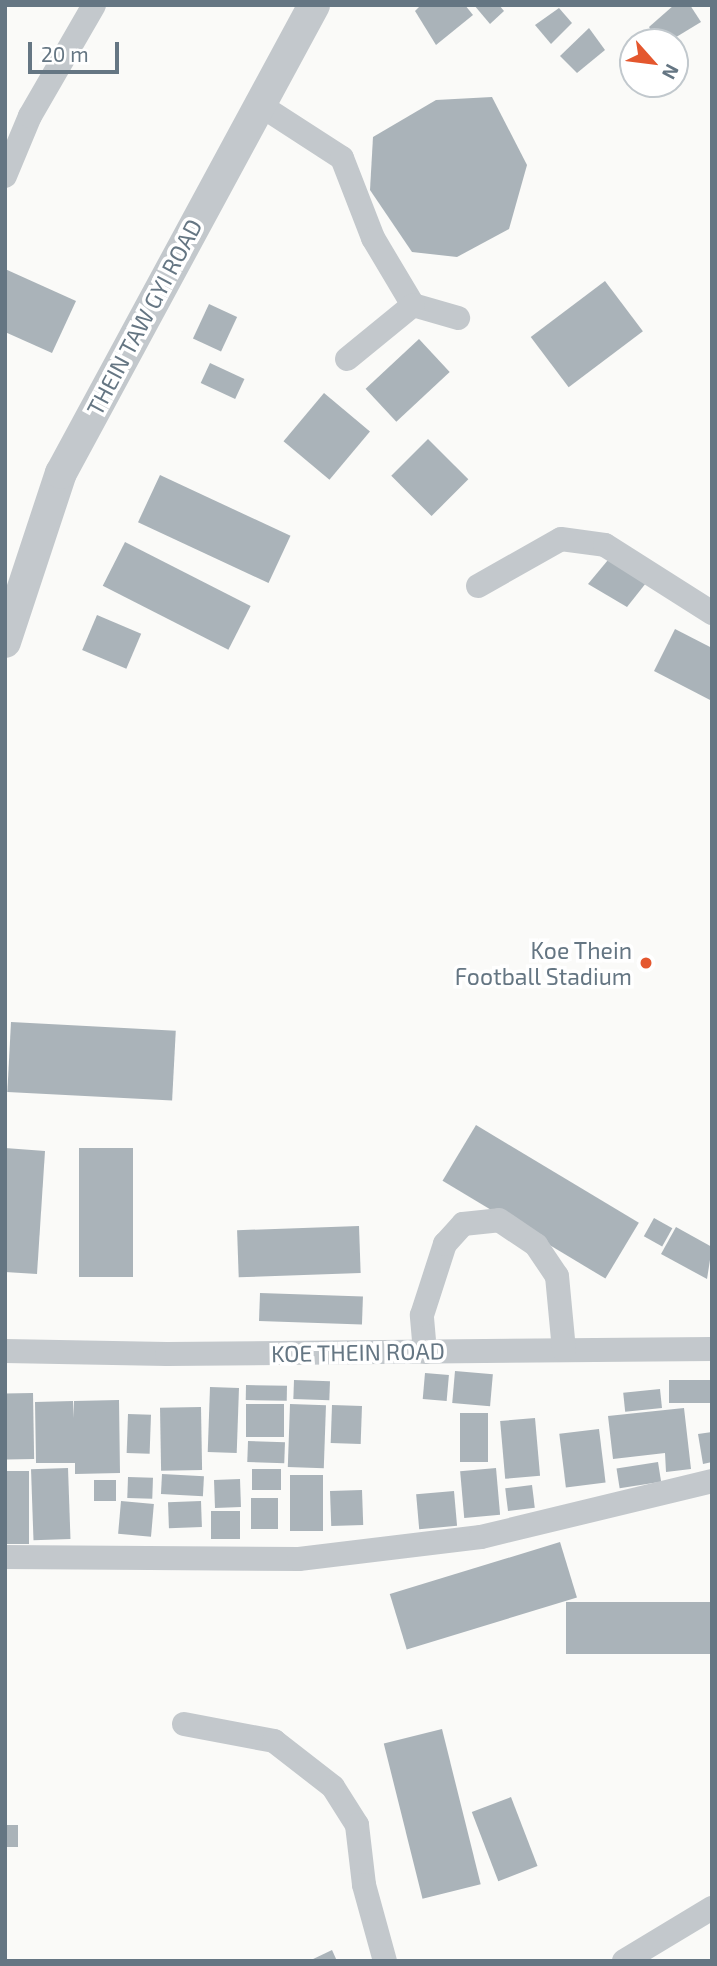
<!DOCTYPE html>
<style>
body{margin:0}
#map{position:relative;width:717px;height:1966px;overflow:hidden;background:#fafaf8;font-family:"Exo 2",sans-serif}
div>[style]{position:absolute}
[style*='--x']{left:calc(var(--x)*1px);top:calc(var(--y)*1px);width:calc(var(--w)*1px);rotate:calc(var(--a)*1deg)}
.building>*{inset:0;background:#aab3b9;transform-origin:0 0}
.minor>*{height:24px;margin:-12px;padding:0 12px;transform-origin:12px;border-radius:12px;background:#c3c8cc}
.tertiary>*{height:32px;margin:-16px;padding:0 16px;transform-origin:16px;border-radius:16px;background:#c3c8cc}
.dots>*{width:19px;height:19px;translate:-50% -50%;box-sizing:border-box;border:4px solid #fff;border-radius:50%}
span{translate:-50% -50%;white-space:nowrap;text-align:center;line-height:1.15;-webkit-text-stroke:7px #fff;paint-order:stroke}
.street-label{font-size:23px;color:#657683}
.poi-label{font-size:23px;color:#657683}
.right{translate:-100% -50%;text-align:right}
.frame{position:absolute;inset:0;border:7px solid #657683;pointer-events:none}
.north{position:absolute;left:619px;top:28px;width:70px;height:70px;box-sizing:border-box;background:#fff;border:2px solid #c1c8cd;border-radius:50%;rotate:118deg;font-size:19px;font-weight:700;line-height:28px;text-align:center;color:#657683}
.north::after{content:'';display:block;margin:auto;width:24px;height:32px;background:#e4572e;clip-path:polygon(50% 0,100% 100%,50% 72%,0 100%)}
.scale{position:absolute;left:28px;top:42px;width:91px;height:32px;box-sizing:border-box;border:4px solid #657683;border-top:0;padding-left:9px;font-size:21px;line-height:24px;white-space:nowrap;color:#657683;-webkit-text-stroke:5px #fff;paint-order:stroke}
</style>
<div id="map">
<div class="building">
<i style="clip-path:polygon(421px 5px,465px 5px,473px 15px,436px 45px,415px 11px)"></i>
<i style="clip-path:polygon(474px 5px,499px 5px,504px 11px,490px 24px)"></i>
<i style="clip-path:polygon(674px 5px,690px 5px,701px 22px,668px 42px,659px 42px,649px 27px)"></i>
<i style="clip-path:polygon(559px 8px,572px 23px,551px 44px,535px 25px)"></i>
<i style="clip-path:polygon(589px 28px,605px 50px,577px 73px,560px 56px)"></i>
<i style="clip-path:polygon(492px 97px,527px 165px,509px 229px,457px 257px,412px 252px,370px 190px,373px 137px,436px 100px)"></i>
<i style="clip-path:polygon(5px 269px,76px 301px,52px 353px,5px 332px)"></i>
<i style="left:605px;top:281px;width:63px;height:93px;rotate:53deg"></i>
<i style="left:209px;top:304px;width:31px;height:38px;rotate:25deg"></i>
<i style="left:419px;top:339px;width:45px;height:73px;rotate:47deg"></i>
<i style="left:210px;top:363px;width:38px;height:22px;rotate:25deg"></i>
<i style="left:324px;top:393px;width:60px;height:63px;rotate:40deg"></i>
<i style="left:428px;top:439px;width:57px;height:52px;rotate:45deg"></i>
<i style="left:160px;top:475px;width:144px;height:52px;rotate:25deg"></i>
<i style="left:125px;top:542px;width:141px;height:49px;rotate:27deg"></i>
<i style="clip-path:polygon(608px 560px,650px 578px,627px 607px,588px 584px)"></i>
<i style="left:97px;top:615px;width:48px;height:38px;rotate:23deg"></i>
<i style="clip-path:polygon(675px 629px,712px 648px,712px 701px,654px 671px)"></i>
<i style="left:11px;top:1022px;width:165px;height:70px;rotate:3deg"></i>
<i style="left:476px;top:1125px;width:190px;height:65px;rotate:31deg"></i>
<i style="clip-path:polygon(5px 1148px,45px 1151px,37px 1274px,5px 1272px)"></i>
<i style="left:79px;top:1148px;width:54px;height:129px"></i>
<i style="left:654px;top:1218px;width:21px;height:21px;rotate:29deg"></i>
<i style="left:359px;top:1226px;width:47px;height:122px;rotate:88deg"></i>
<i style="clip-path:polygon(676px 1227px,712px 1247px,707px 1279px,661px 1254px)"></i>
<i style="left:260px;top:1293px;width:103px;height:28px;rotate:2deg"></i>
<i style="left:455px;top:1371px;width:38px;height:32px;rotate:5deg"></i>
<i style="left:425px;top:1373px;width:24px;height:26px;rotate:5deg"></i>
<i style="left:294px;top:1380px;width:36px;height:19px;rotate:2deg"></i>
<i style="left:712px;top:1380px;width:23px;height:43px;rotate:90deg"></i>
<i style="left:246px;top:1385px;width:41px;height:15px;rotate:1deg"></i>
<i style="left:210px;top:1387px;width:29px;height:65px;rotate:2deg"></i>
<i style="left:660px;top:1389px;width:19px;height:37px;rotate:84deg"></i>
<i style="left:33px;top:1393px;width:66px;height:28px;rotate:89deg"></i>
<i style="clip-path:polygon(119px 1400px,120px 1473px,75px 1474px,75px 1463px,36px 1463px,35px 1402px,73px 1401px,74px 1418px,74px 1401px)"></i>
<i style="left:246px;top:1404px;width:38px;height:33px"></i>
<i style="left:290px;top:1404px;width:36px;height:63px;rotate:2deg"></i>
<i style="left:332px;top:1405px;width:30px;height:38px;rotate:2deg"></i>
<i style="left:201px;top:1407px;width:63px;height:41px;rotate:89deg"></i>
<i style="clip-path:polygon(684px 1408px,691px 1469px,666px 1472px,665px 1453px,613px 1459px,608px 1416px)"></i>
<i style="left:488px;top:1413px;width:49px;height:28px;rotate:90deg"></i>
<i style="left:128px;top:1414px;width:23px;height:39px;rotate:2deg"></i>
<i style="left:535px;top:1418px;width:58px;height:35px;rotate:85deg"></i>
<i style="left:599px;top:1429px;width:54px;height:40px;rotate:83deg"></i>
<i style="clip-path:polygon(712px 1432px,712px 1462px,703px 1464px,698px 1434px)"></i>
<i style="left:248px;top:1441px;width:37px;height:21px;rotate:2deg"></i>
<i style="left:658px;top:1462px;width:20px;height:42px;rotate:81deg"></i>
<i style="left:68px;top:1468px;width:71px;height:37px;rotate:88deg"></i>
<i style="left:496px;top:1468px;width:47px;height:36px;rotate:85deg"></i>
<i style="left:252px;top:1469px;width:29px;height:21px"></i>
<i style="left:5px;top:1471px;width:24px;height:73px"></i>
<i style="left:162px;top:1474px;width:42px;height:20px;rotate:3deg"></i>
<i style="left:323px;top:1475px;width:56px;height:33px;rotate:90deg"></i>
<i style="left:128px;top:1477px;width:25px;height:21px;rotate:2deg"></i>
<i style="left:240px;top:1479px;width:28px;height:26px;rotate:88deg"></i>
<i style="left:94px;top:1480px;width:22px;height:21px"></i>
<i style="left:532px;top:1485px;width:23px;height:27px;rotate:83deg"></i>
<i style="left:362px;top:1490px;width:35px;height:32px;rotate:88deg"></i>
<i style="left:454px;top:1491px;width:35px;height:38px;rotate:85deg"></i>
<i style="left:251px;top:1498px;width:27px;height:31px"></i>
<i style="left:121px;top:1501px;width:33px;height:33px;rotate:5deg"></i>
<i style="left:201px;top:1501px;width:26px;height:33px;rotate:88deg"></i>
<i style="left:211px;top:1511px;width:29px;height:28px"></i>
<i style="left:560px;top:1542px;width:58px;height:178px;rotate:73deg"></i>
<i style="left:712px;top:1602px;width:52px;height:146px;rotate:90deg"></i>
<i style="left:442px;top:1729px;width:160px;height:60px;rotate:76deg"></i>
<i style="left:511px;top:1797px;width:74px;height:42px;rotate:69deg"></i>
<i style="left:5px;top:1825px;width:13px;height:22px"></i>
<i style="clip-path:polygon(332px 1950px,337px 1961px,309px 1961px)"></i>
</div>
<div class="minor">
<i style="--x:257;--y:103;--w:101;--a:32.9"></i>
<i style="--x:342;--y:158;--w:86;--a:68.8"></i>
<i style="--x:373;--y:238;--w:78;--a:59.2"></i>
<i style="--x:413;--y:305;--w:47;--a:16.1"></i>
<i style="--x:5;--y:176;--w:65;--a:-67.4"></i>
<i style="--x:30;--y:116;--w:128;--a:-60"></i>
<i style="--x:347;--y:359;--w:85;--a:-39.3"></i>
<i style="--x:478;--y:586;--w:95;--a:-29.5"></i>
<i style="--x:561;--y:539;--w:44;--a:7.8"></i>
<i style="--x:605;--y:545;--w:127;--a:32.4"></i>
<i style="--x:5;--y:1351;--w:162;--a:1.1"></i>
<i style="--x:167;--y:1354;--w:545;--a:-0.53"></i>
<i style="--x:425;--y:1352;--w:37;--a:-95"></i>
<i style="--x:422;--y:1315;--w:75;--a:-72.1"></i>
<i style="--x:445;--y:1244;--w:27;--a:-48"></i>
<i style="--x:463;--y:1224;--w:36;--a:-6"></i>
<i style="--x:499;--y:1220;--w:45;--a:34"></i>
<i style="--x:536;--y:1245;--w:37;--a:56"></i>
<i style="--x:557;--y:1276;--w:74;--a:84.6"></i>
<i style="--x:5;--y:1557;--w:294;--a:0.4"></i>
<i style="--x:299;--y:1559;--w:183;--a:-6.9"></i>
<i style="--x:481;--y:1537;--w:238;--a:-13.6"></i>
<i style="--x:184;--y:1724;--w:92;--a:10.7"></i>
<i style="--x:274;--y:1741;--w:75;--a:37.9"></i>
<i style="--x:333;--y:1787;--w:45;--a:57.7"></i>
<i style="--x:357;--y:1825;--w:60;--a:83.3"></i>
<i style="--x:364;--y:1885;--w:79;--a:74.6"></i>
<i style="--x:624;--y:1961;--w:103;--a:-31.1"></i>
</div>
<div class="tertiary">
<i style="--x:5;--y:642;--w:178;--a:-71.7"></i>
<i style="--x:61;--y:473;--w:532;--a:-61.6"></i>
</div>
<div class="dots">
<i style="left:646px;top:963px;background:#e4572e"></i>
</div>
<div class="street-label">
<span style="left:144px;top:317px;rotate:-62deg">THEIN TAW GYI ROAD</span>
<span style="left:358px;top:1352px;rotate:-1deg">KOE THEIN ROAD</span>
</div>
<div class="poi-label">
<span class="right" style="left:632px;top:963px">Koe Thein<br>Football Stadium</span>
</div>
<div class="frame"></div>
<div class="north">N</div>
<div class="scale">20 m</div>
</div>
